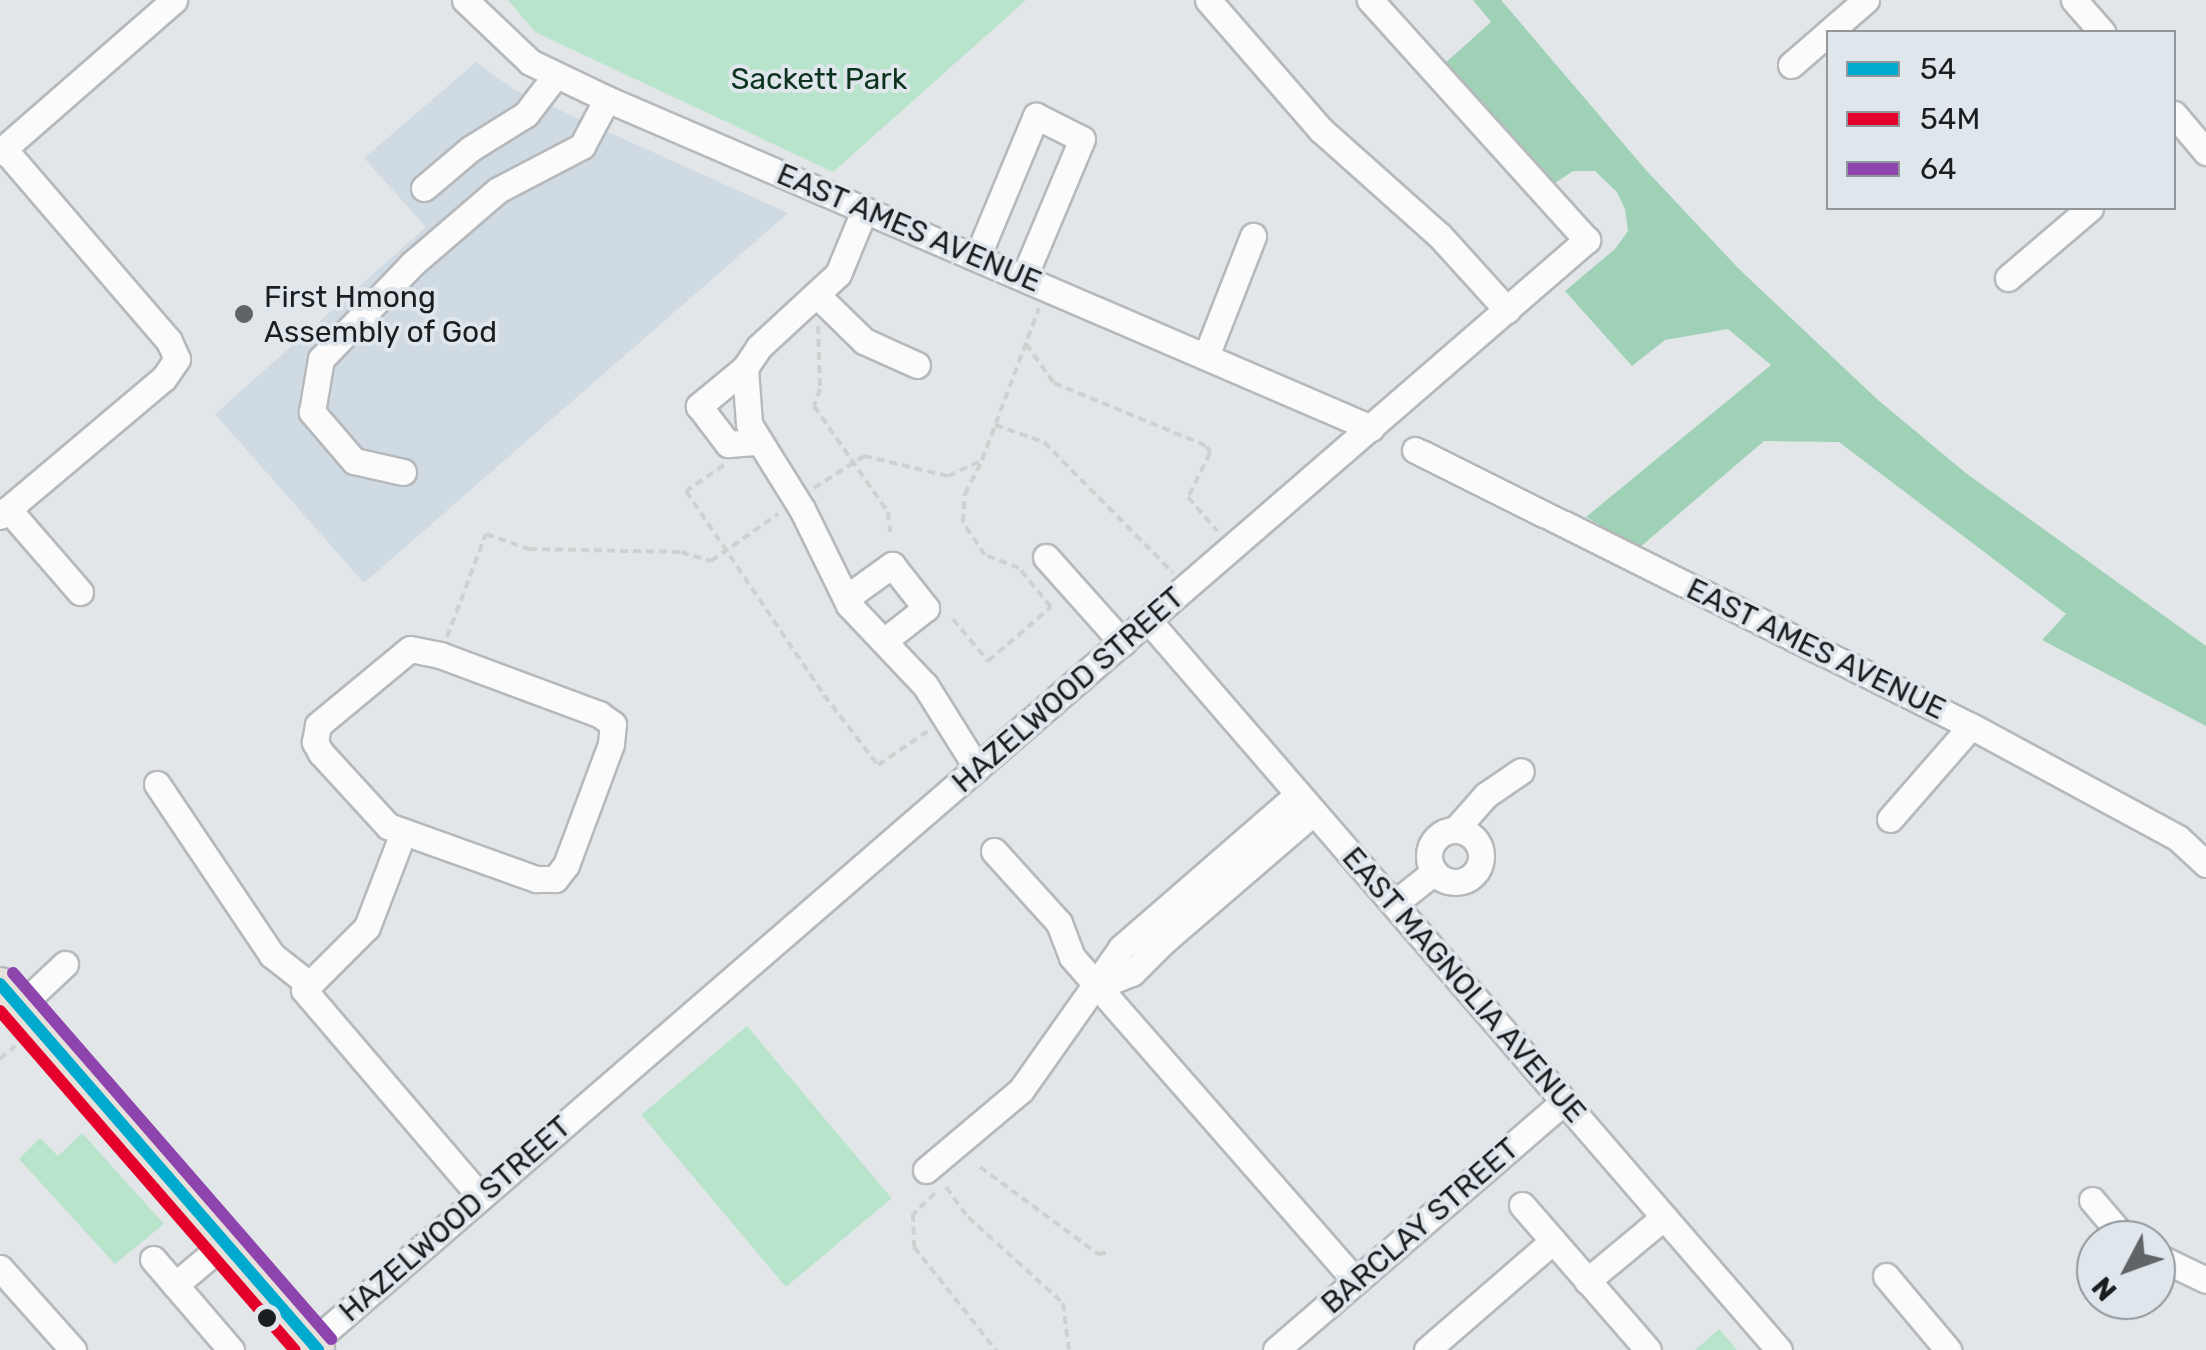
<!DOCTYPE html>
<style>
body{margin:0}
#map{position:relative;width:2206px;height:1350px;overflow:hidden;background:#e2e6e9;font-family:Rubik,sans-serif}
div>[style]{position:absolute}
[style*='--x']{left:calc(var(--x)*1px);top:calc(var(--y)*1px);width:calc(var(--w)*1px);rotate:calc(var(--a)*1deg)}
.built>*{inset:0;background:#d0dae2}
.green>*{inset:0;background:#b9e4cc;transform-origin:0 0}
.forest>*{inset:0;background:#9ed1b6}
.path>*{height:4px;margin-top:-2px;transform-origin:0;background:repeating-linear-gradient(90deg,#cfd1d1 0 8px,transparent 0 13px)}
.roads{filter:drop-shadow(2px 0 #b6b9bc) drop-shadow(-2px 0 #b6b9bc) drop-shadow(0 2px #b6b9bc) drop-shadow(0 -2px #b6b9bc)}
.minor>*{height:25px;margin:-12.5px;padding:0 12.5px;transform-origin:12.5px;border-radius:12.5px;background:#fbfbfc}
.minor>.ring{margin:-12.5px;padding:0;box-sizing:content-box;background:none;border:25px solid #fbfbfc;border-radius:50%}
.major>*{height:32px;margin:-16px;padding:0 16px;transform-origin:16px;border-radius:16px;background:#e7e1dc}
.bus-1>*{height:12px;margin:-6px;padding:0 6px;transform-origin:6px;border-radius:6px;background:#00a9ce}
.bus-2>*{height:12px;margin:-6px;padding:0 6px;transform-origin:6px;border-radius:6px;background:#e4002b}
.bus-3>*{height:12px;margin:-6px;padding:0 6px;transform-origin:6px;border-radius:6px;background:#8e44ad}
.dots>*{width:28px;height:28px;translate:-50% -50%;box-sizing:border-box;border:5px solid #dfe6ec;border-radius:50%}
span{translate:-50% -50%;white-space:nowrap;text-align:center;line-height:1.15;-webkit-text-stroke:8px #dfe6ec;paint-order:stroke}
.park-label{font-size:30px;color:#0c341f}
.street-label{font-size:30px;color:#1b1e20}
.poi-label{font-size:30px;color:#1b1e20}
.left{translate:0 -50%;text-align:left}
.legend{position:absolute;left:1826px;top:30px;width:350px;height:180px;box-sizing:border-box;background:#dfe6ec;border:2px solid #91969a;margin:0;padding:12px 18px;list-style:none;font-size:30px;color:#1b1e20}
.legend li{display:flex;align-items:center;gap:20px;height:50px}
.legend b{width:50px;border:2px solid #91969a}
.north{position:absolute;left:2076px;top:1220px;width:100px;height:100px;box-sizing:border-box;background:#dfe6ec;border:2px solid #91969a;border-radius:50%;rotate:229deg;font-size:28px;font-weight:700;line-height:40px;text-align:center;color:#1b1e20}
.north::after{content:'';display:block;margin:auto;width:35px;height:45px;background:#616466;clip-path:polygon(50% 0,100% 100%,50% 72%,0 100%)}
</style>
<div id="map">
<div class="built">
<i style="clip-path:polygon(476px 62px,515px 90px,788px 213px,364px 583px,215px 414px,426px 227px,364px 158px)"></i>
</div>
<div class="green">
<i style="clip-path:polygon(508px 0,1026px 0,833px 172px,535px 32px)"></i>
<i style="left:747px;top:1026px;width:225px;height:138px;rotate:50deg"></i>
<i style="clip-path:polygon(82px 1133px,164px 1224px,115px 1264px,19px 1159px,40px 1138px,58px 1156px)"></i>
<i style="clip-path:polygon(1719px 1329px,1737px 1350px,1695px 1350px)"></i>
</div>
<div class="forest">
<i style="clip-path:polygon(1473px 0,1501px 0,1645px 169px,1739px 269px,1878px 400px,1967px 474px,2206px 646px,2206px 726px,2042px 640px,2066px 614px,1839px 442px,1764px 441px,1639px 548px,1586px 517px,1771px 365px,1728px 329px,1665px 340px,1632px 366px,1565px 291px,1615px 249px,1628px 231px,1625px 209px,1617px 192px,1595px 171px,1573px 171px,1555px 183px,1544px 183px,1443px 65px,1491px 22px)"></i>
</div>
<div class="path">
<i style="--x:818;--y:326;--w:63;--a:88.2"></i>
<i style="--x:820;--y:389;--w:18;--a:109"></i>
<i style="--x:814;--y:406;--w:129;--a:55.1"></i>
<i style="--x:888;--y:512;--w:20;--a:84"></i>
<i style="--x:1026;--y:344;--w:48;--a:54.3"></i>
<i style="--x:1054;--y:383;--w:165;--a:22.4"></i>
<i style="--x:1207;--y:446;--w:8;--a:67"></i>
<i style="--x:1210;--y:453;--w:49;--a:116.6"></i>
<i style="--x:1188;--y:497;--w:45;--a:49.5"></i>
<i style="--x:995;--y:425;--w:52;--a:19.1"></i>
<i style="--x:1044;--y:442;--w:184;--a:45.4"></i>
<i style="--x:724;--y:465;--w:46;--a:145.6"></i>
<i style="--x:686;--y:491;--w:246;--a:55.9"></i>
<i style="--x:824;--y:695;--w:88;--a:52.4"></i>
<i style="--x:878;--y:765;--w:60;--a:-34.2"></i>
<i style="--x:814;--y:488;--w:59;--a:-32.6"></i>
<i style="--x:864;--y:456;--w:86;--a:13.4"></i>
<i style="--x:948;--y:476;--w:38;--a:-25"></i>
<i style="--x:982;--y:460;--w:162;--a:-69.4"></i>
<i style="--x:953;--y:619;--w:55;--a:50.2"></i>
<i style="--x:988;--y:661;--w:83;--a:-40.6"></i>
<i style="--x:1051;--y:607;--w:50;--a:-129.4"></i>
<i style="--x:1019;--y:568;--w:36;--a:-159"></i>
<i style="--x:985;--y:555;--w:40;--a:-124"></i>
<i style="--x:963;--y:522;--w:28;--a:-86"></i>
<i style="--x:965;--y:494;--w:38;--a:-63"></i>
<i style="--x:447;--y:637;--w:110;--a:-69.3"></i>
<i style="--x:486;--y:534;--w:46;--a:19.2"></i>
<i style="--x:529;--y:549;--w:152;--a:1.1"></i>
<i style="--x:681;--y:552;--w:31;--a:17"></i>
<i style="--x:711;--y:561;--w:82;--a:-35"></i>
<i style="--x:0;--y:1059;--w:20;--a:-41"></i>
<i style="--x:980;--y:1167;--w:147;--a:36.4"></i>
<i style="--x:1098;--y:1254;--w:8;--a:-7"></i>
<i style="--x:946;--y:1187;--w:37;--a:54"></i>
<i style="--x:968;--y:1217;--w:128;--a:42.2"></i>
<i style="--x:1063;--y:1303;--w:47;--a:82.7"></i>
<i style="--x:935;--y:1193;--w:30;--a:136"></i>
<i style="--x:913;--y:1214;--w:33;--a:88"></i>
<i style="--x:914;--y:1247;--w:132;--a:51.5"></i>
</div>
<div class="roads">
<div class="minor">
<i style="--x:465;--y:0;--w:90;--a:43.6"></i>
<i style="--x:530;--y:62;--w:85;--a:25.7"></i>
<i style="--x:607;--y:99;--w:832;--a:23.3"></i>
<i style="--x:1208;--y:0;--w:172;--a:49"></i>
<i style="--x:1321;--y:130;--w:159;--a:41.7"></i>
<i style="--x:1440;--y:236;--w:100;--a:47.8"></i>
<i style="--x:2074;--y:0;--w:43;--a:48.8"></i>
<i style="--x:1829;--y:32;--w:49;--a:-40.9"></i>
<i style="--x:1791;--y:65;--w:49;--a:-40.9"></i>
<i style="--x:2174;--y:114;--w:50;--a:49.9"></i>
<i style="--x:0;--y:152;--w:231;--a:-41.1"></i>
<i style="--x:424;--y:188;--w:60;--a:-40.3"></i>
<i style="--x:470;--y:149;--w:66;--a:-32"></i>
<i style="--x:526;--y:114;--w:49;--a:-52.4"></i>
<i style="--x:864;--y:211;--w:68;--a:112.4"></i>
<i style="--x:838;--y:274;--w:108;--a:137.3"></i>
<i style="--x:759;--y:347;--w:25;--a:124"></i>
<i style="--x:745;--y:368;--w:56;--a:85.9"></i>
<i style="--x:749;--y:424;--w:100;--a:58.1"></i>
<i style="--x:802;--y:509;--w:107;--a:63.9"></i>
<i style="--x:849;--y:605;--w:110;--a:46.5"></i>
<i style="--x:925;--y:685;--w:98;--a:57.9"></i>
<i style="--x:978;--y:255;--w:151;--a:-67.4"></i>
<i style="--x:1036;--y:116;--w:51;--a:26.6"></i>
<i style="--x:1082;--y:139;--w:150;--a:112.8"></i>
<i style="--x:2008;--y:278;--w:108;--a:-40.5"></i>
<i style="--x:818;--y:296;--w:64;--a:44.4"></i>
<i style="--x:864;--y:341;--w:58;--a:24.4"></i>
<i style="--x:1206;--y:356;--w:129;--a:-68.6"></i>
<i style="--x:745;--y:368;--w:60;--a:140.4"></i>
<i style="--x:699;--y:406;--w:48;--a:52.7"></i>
<i style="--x:728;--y:444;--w:31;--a:-4"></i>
<i style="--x:1415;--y:450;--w:621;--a:26.4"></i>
<i style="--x:1971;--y:726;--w:235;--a:28.4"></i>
<i style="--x:2178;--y:838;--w:38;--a:43"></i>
<i style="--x:403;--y:472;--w:50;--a:-167.3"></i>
<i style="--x:354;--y:461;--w:65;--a:-130.6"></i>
<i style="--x:312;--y:412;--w:54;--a:-80.4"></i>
<i style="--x:321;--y:359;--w:132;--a:-46.2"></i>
<i style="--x:412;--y:264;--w:113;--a:-40.7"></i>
<i style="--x:498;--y:190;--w:95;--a:-27.6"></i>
<i style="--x:582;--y:146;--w:53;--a:-62"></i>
<i style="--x:8;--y:509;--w:110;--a:49.1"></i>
<i style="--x:0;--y:516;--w:214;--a:-40.1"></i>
<i style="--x:164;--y:378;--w:23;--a:-56"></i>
<i style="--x:177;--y:359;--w:20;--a:-114"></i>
<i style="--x:169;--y:341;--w:253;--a:-130.7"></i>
<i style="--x:1046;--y:557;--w:115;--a:48.2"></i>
<i style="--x:846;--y:598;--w:57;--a:-35.7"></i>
<i style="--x:892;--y:565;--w:55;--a:51.7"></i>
<i style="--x:926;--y:608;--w:53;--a:141.8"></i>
<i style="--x:1148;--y:620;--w:965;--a:49.16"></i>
<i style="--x:410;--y:649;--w:31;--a:11"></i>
<i style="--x:440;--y:655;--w:170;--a:20.4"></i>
<i style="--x:599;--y:714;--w:17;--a:36"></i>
<i style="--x:613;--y:724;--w:20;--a:96"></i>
<i style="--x:611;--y:744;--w:129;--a:110.4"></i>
<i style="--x:566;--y:865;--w:18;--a:128"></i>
<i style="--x:555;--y:879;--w:19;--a:180"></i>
<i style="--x:536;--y:879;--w:157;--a:-160.3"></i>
<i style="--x:388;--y:826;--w:99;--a:-132.5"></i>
<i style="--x:321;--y:753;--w:13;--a:-119"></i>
<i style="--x:315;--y:742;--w:17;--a:-80"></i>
<i style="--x:318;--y:725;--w:119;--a:-39.6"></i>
<i style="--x:157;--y:784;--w:206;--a:56.1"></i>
<i style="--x:272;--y:955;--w:48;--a:38.3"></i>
<i style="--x:1890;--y:819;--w:123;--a:-48.9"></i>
<i class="ring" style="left:1429px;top:830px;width:27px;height:27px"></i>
<i style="--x:1455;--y:830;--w:47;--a:-48.5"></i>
<i style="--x:1486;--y:795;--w:42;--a:-34.4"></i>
<i style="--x:403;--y:833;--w:101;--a:111"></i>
<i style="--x:367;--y:927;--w:89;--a:135"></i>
<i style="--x:304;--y:990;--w:272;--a:49.5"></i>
<i style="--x:994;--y:851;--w:97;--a:47.9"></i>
<i style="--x:1059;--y:923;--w:36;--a:69"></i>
<i style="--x:1072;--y:957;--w:431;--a:48.8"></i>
<i style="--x:1395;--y:903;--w:50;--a:-38.5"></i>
<i style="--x:1099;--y:986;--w:35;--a:-22"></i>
<i style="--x:1132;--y:973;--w:47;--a:-45"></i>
<i style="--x:1165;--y:940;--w:196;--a:-40.7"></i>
<i style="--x:19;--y:1007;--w:63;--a:-43.1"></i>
<i style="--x:926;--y:1170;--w:124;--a:-40.1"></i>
<i style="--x:1021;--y:1090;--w:174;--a:-54.8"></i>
<i style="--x:1121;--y:948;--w:235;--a:-41"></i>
<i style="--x:2092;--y:1200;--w:52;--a:49.6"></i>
<i style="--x:1522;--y:1205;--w:192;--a:49"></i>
<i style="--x:2156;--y:1256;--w:55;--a:25.6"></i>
<i style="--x:153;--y:1259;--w:120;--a:49.4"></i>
<i style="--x:0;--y:1268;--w:110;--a:48.3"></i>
<i style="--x:1886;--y:1276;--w:97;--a:50"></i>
<i style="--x:1587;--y:1281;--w:100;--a:-39.7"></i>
<i style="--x:175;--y:1285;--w:65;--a:-40"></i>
<i style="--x:304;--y:1350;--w:1697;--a:-40.87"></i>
<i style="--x:1587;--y:240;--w:324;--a:-132.1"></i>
<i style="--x:1276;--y:1350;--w:381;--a:-40.8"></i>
<i style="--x:1427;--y:1350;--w:167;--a:-40.9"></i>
</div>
<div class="major">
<i style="--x:0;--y:984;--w:485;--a:49"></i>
</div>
</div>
<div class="bus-1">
<i style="--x:0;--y:984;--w:485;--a:49"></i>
</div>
<div class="bus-2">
<i style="--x:0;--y:1011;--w:449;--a:49"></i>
</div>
<div class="bus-3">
<i style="--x:13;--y:973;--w:485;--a:49"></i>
</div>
<div class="dots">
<i style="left:244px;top:314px;background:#616466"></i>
<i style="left:267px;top:1318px;background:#1b1e20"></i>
</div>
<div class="park-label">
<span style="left:819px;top:79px">Sackett Park</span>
</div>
<div class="street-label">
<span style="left:909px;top:228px;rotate:23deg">EAST AMES AVENUE</span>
<span style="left:1816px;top:649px;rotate:26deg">EAST AMES AVENUE</span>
<span style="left:1068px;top:690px;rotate:-41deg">HAZELWOOD STREET</span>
<span style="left:1464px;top:985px;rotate:49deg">EAST MAGNOLIA AVENUE</span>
<span style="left:455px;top:1219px;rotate:-41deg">HAZELWOOD STREET</span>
<span style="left:1420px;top:1226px;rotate:-41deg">BARCLAY STREET</span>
</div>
<div class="poi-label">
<span class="left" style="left:264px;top:314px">First Hmong<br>Assembly of God</span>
</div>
<ul class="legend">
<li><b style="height:12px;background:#00a9ce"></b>54</li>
<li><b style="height:12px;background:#e4002b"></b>54M</li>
<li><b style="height:12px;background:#8e44ad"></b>64</li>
</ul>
<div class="north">N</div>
</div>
